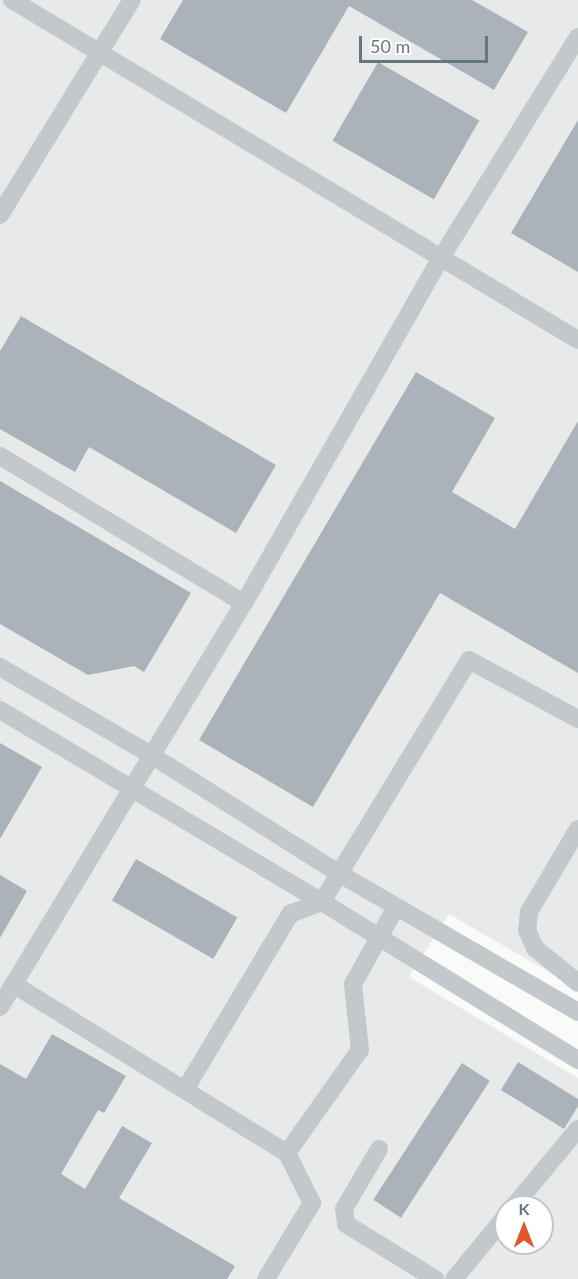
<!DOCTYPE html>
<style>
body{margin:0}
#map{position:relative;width:578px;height:1279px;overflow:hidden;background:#fafaf8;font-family:Lato,sans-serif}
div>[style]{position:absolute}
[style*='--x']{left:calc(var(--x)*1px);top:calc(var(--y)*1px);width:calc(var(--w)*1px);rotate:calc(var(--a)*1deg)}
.built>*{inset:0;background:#e8e9e9}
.building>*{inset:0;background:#aab3b9;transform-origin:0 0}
.minor>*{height:18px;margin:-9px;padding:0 9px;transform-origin:9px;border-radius:9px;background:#c3c8cc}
span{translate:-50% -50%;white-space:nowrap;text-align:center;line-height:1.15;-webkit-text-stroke:6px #fff;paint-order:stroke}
.north{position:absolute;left:494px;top:1195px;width:60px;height:60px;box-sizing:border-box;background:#fff;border:2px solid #c1c8cd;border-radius:50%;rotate:0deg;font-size:16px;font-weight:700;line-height:24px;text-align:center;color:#657683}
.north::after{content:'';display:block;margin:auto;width:21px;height:27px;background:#e4572e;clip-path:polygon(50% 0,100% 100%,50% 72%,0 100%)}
.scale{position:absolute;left:359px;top:36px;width:129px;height:27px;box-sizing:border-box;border:3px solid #657683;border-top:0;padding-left:8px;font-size:18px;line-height:21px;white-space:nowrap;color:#657683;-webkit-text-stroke:4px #fff;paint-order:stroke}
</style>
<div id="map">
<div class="built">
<i style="clip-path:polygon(evenodd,0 0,578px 0,578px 989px,449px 914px,409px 977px,578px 1078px,578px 1279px,0 1279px,0 0,506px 1207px,542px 1207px,542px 1243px,506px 1243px,506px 1207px)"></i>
</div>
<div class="building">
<i style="clip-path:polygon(183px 0,472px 0,528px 32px,494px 90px,349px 6px,286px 113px,160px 39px)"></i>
<i style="left:378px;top:62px;width:117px;height:91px;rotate:30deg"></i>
<i style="clip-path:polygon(578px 120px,578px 272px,511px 233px)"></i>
<i style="clip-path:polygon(21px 316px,276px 465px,236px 533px,89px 447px,75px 472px,0 429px,0 351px)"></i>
<i style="clip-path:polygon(416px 372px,495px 418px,452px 492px,515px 529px,578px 421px,578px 673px,440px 593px,313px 807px,199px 740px)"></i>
<i style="clip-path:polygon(0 481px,191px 593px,144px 672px,134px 666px,88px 675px,0 624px)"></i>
<i style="clip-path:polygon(0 743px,42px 767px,0 839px)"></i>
<i style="left:136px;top:859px;width:117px;height:48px;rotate:30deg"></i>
<i style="clip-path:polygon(0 875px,27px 891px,0 938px)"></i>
<i style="clip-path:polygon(52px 1034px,126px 1076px,104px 1113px,98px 1110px,61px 1174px,85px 1189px,122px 1126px,152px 1143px,119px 1198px,235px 1266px,227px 1279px,0 1279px,0 1064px,26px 1079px)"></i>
<i style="clip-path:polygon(518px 1062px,578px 1099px,578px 1106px,564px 1129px,501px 1090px)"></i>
<i style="left:462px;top:1063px;width:33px;height:163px;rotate:33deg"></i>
</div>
<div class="minor">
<i style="--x:12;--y:0;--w:660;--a:30.99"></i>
<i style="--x:0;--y:215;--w:252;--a:-58.5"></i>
<i style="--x:0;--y:456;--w:285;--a:31.1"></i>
<i style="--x:0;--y:667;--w:175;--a:30.2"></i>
<i style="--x:151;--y:755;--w:223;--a:32.2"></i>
<i style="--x:340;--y:874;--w:275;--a:30.1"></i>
<i style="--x:0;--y:710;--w:375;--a:30.8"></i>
<i style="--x:322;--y:902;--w:301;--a:31.7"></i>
<i style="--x:578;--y:829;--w:96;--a:120.6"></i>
<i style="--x:529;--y:912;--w:18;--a:96"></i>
<i style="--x:527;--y:930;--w:20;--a:66"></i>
<i style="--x:535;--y:948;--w:55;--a:39.1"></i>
<i style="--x:13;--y:984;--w:322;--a:31.7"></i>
<i style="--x:287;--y:1153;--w:126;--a:-54.7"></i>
<i style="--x:360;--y:1050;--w:66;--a:-96.1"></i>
<i style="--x:353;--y:984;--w:88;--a:-60.8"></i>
<i style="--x:0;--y:1007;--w:472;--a:-58.9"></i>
<i style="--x:244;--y:603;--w:397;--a:-60.3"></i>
<i style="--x:441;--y:258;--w:260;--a:-58.2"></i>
<i style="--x:186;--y:1088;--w:203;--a:-59.1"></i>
<i style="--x:290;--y:914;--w:34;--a:-21"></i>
<i style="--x:322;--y:902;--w:283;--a:-58.7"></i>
<i style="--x:469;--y:660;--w:124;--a:28.4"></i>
<i style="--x:379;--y:1149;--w:69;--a:120.3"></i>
<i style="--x:344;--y:1209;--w:15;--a:82"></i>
<i style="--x:346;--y:1224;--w:105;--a:31.7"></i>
<i style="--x:513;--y:1207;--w:102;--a:-50.2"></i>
<i style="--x:266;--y:1279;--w:89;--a:-58.8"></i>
<i style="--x:312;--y:1203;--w:56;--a:-116.6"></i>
<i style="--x:454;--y:1279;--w:82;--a:-50.5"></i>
</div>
<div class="north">K</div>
<div class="scale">50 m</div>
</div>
